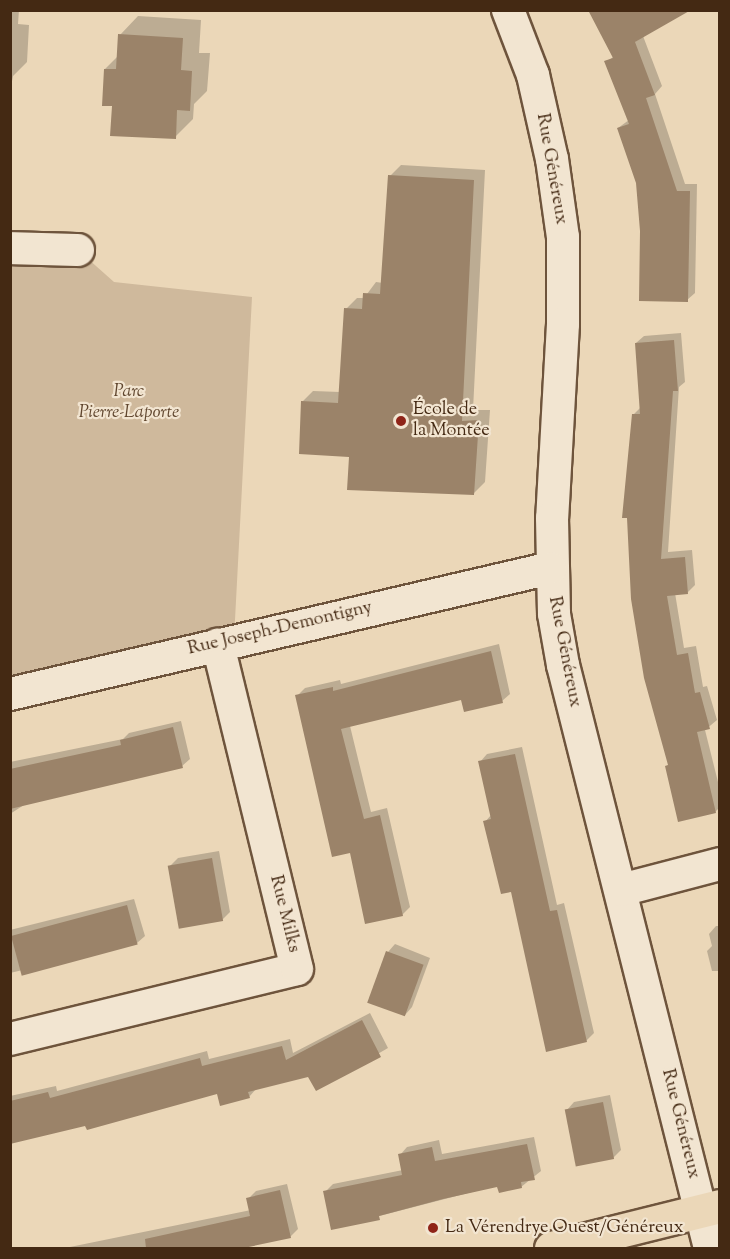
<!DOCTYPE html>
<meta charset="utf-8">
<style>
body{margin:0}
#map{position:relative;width:730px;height:1259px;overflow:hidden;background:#ebd7b8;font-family:"Sorts Mill Goudy",serif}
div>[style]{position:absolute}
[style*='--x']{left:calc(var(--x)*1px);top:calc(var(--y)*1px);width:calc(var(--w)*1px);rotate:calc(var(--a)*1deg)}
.green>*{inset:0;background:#cfb99c}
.shadow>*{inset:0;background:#0003}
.building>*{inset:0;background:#9b8369;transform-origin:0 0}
.roads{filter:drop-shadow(2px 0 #6e543c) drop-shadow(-2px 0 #6e543c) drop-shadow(0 2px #6e543c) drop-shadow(0 -2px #6e543c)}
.minor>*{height:32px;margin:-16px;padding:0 16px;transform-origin:16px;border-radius:16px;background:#f2e5d1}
.major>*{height:33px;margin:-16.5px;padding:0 16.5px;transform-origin:16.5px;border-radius:16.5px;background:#ebd7b8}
.dots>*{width:16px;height:16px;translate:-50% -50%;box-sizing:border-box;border:3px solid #f2e5d1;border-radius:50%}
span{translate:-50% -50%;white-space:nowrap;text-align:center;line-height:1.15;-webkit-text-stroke:4.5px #f2e5d1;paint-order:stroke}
.street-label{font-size:18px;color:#442913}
.park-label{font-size:18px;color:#60462e;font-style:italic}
.poi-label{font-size:18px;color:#442913}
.left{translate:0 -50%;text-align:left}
.frame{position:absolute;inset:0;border:12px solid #442913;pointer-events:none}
</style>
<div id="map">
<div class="green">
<i style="clip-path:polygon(11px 248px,78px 250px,114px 282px,252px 297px,234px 639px,11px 694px)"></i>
</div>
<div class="shadow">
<i style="clip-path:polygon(10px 10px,19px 10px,18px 24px,29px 25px,27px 62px,13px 76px,10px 92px)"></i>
<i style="clip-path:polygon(138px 16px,201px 20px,199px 53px,210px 53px,207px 91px,194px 104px,193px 119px,175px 137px,114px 105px,105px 69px,118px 56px,120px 35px)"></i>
<i style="clip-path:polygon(643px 36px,662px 86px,655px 94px,685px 184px,697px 184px,695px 293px,687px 300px,642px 231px,637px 183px,618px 128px,629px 120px,606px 62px)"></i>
<i style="clip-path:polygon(401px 165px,485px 170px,473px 410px,490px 410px,485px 482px,473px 494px,350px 456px,302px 402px,313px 391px,340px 392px,346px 309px,357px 298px,364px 298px,376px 282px,383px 283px,390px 176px)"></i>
<i style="clip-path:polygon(681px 333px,685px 382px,679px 387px,668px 552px,692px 550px,695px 585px,687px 593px,675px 593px,684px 648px,696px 646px,703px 687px,707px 686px,717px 720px,705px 730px,720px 790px,720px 807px,715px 812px,669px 764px,634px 414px,641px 407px,636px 343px,644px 336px)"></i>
<i style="clip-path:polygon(499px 644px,510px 694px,502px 701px,462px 698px,350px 726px,371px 812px,387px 808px,410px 907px,402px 915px,351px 851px,297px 696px,305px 688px,340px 680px,341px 684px)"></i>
<i style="clip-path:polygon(181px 721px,190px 759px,182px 766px,27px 803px,10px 814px,10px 762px,123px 739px,129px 733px)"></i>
<i style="clip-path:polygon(522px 747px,557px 905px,564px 903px,594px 1033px,586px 1041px,512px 890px,485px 822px,491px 815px,480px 762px,487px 754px)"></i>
<i style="clip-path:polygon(219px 851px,230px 912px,222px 920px,170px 866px,178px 858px)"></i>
<i style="clip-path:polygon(134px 899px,145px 936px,137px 943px,10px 973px,10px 930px)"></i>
<i style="clip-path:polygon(716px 926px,720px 926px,720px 971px,712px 971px,707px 951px,712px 946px,709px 934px)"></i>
<i style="clip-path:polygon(395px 944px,430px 958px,412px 1007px,405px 1015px,388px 952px)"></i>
<i style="clip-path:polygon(370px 1013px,388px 1048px,317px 1089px,309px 1075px,256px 1089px,249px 1097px,218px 1092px,10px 1143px,10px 1096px,56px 1086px,57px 1091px,207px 1051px,209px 1059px,290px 1039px,293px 1053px)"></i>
<i style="clip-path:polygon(610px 1095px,621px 1150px,613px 1158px,567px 1110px,574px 1102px)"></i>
<i style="clip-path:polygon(534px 1137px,541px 1171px,521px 1187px,499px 1185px,333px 1228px,325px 1192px,333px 1184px,403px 1170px,400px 1155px,407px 1147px,439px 1140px,442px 1154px)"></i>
<i style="clip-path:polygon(287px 1184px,298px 1229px,290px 1237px,237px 1248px,65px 1248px,251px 1210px,248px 1199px,256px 1191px)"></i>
</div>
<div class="building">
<i style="clip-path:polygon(588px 10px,691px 10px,635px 42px,655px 95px,646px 98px,677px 191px,690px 191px,688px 302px,639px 301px,640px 231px,636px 183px,617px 128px,629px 124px,604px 61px,613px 58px)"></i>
<i style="clip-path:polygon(118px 34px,183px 38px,181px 70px,192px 71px,190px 111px,177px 110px,176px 139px,110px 136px,112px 106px,102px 106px,104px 69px,116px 69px)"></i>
<i style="clip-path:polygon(388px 175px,474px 180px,462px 421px,479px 420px,474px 495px,347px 490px,349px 457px,299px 454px,301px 401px,338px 403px,344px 308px,362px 309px,363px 293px,380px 294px)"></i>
<i style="clip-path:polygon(674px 340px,678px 391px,673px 391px,661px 559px,685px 557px,688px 594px,667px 596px,677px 655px,688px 653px,695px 693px,700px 692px,710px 729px,697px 732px,716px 813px,678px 822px,665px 766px,668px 765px,644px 678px,631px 599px,627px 518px,622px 518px,632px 414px,640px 414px,635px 343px)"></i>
<i style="clip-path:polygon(491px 651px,503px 703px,464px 712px,461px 700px,341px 729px,364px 819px,380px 815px,403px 916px,365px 924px,350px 853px,332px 857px,295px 695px,333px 687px,333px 691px)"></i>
<i style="clip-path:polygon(173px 727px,183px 768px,10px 809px,10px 769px,121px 745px,120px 740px)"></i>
<i style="clip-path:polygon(515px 754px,550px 911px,557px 910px,587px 1042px,546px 1052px,511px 892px,501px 894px,483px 821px,491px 819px,478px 761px)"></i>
<i style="left:212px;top:858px;width:64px;height:45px;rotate:80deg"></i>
<i style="left:127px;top:905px;width:41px;height:120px;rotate:75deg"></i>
<i style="left:386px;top:951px;width:40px;height:55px;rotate:20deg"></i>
<i style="clip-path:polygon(362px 1020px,381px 1057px,316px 1091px,308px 1077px,248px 1092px,250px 1098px,220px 1106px,217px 1094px,87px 1130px,85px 1126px,10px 1144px,10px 1101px,48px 1092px,50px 1098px,200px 1058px,202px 1066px,282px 1046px,286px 1060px)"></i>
<i style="left:603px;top:1102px;width:58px;height:39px;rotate:79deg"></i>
<i style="clip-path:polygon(527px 1144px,535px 1180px,521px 1182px,522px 1188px,499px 1193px,497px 1187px,443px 1199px,379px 1216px,380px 1220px,331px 1230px,323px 1191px,402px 1175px,398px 1154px,432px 1147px,435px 1161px)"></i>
<i style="clip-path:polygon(280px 1190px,291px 1238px,244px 1248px,146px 1248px,145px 1239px,250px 1216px,246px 1198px)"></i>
</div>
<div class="roads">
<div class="minor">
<i style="--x:508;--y:10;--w:70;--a:69"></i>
<i style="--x:533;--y:75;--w:86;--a:77.3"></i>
<i style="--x:552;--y:159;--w:79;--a:82"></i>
<i style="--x:563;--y:237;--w:87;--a:90"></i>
<i style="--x:563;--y:324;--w:194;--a:93.2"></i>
<i style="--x:552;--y:518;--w:96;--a:88.8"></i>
<i style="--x:554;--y:614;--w:52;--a:80"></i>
<i style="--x:563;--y:665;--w:601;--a:75.85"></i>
<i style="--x:10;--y:248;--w:68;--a:1.7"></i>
<i style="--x:10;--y:694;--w:555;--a:-13.11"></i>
<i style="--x:621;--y:890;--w:102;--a:-14.7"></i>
<i style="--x:10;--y:1039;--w:295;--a:-13.7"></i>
<i style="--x:297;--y:969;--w:334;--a:-103.7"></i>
</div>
<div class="major">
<i style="--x:551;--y:1248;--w:174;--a:-14"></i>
</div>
</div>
<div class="dots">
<i style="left:401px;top:421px;background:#8f2418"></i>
<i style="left:433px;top:1228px;background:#8f2418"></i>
</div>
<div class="street-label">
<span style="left:551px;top:169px;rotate:80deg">Rue Généreux</span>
<span style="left:280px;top:629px;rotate:-13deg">Rue Joseph-Demontigny</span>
<span style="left:564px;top:652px;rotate:79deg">Rue Généreux</span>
<span style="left:284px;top:914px;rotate:76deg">Rue Milks</span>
<span style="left:680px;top:1124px;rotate:76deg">Rue Généreux</span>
</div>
<div class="park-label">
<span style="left:129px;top:403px">Parc<br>Pierre-Laporte</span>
</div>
<div class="poi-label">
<span class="left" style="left:413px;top:421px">École de<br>la Montée</span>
<span class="left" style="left:445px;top:1228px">La Vérendrye Ouest/Généreux</span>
</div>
<div class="frame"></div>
</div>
